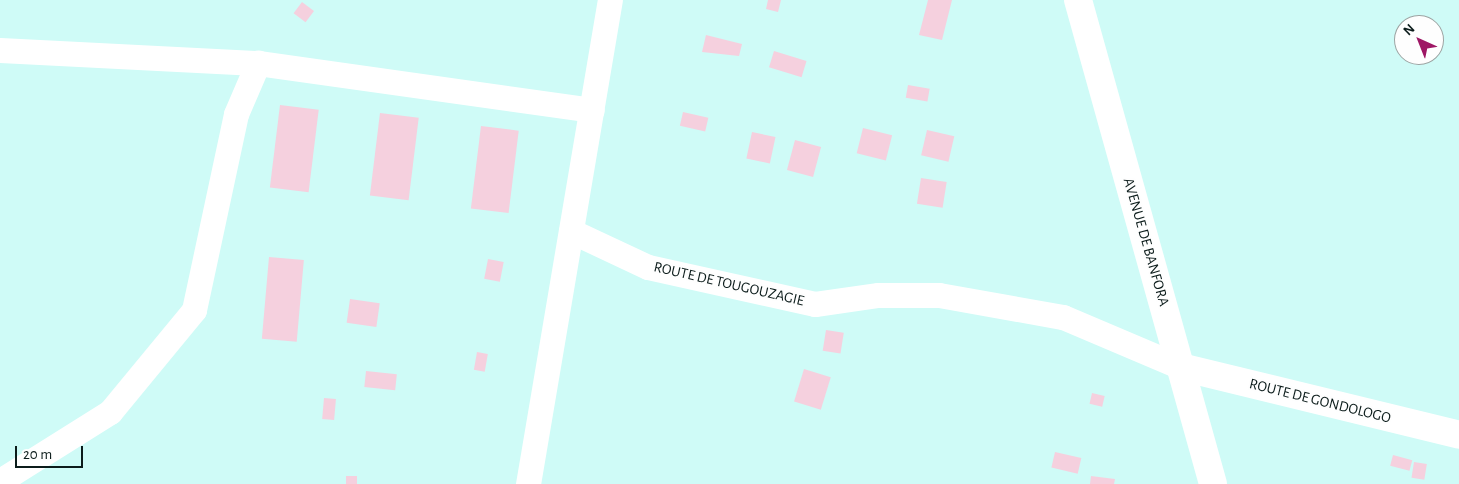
<!DOCTYPE html>
<style>
body{margin:0}
#map{position:relative;width:1459px;height:484px;overflow:hidden;background:#cffbf7;font-family:"Alegreya Sans",sans-serif}
div>[style]{position:absolute}
[style*='--x']{left:calc(var(--x)*1px);top:calc(var(--y)*1px);width:calc(var(--w)*1px);rotate:calc(var(--a)*1deg)}
.building>*{inset:0;background:#f5d0de;transform-origin:0 0}
.minor>*{height:25px;margin:-12.5px;padding:0 12.5px;transform-origin:12.5px;border-radius:12.5px;background:#fff}
.tertiary>*{height:28px;margin:-14px;padding:0 14px;transform-origin:14px;border-radius:14px;background:#fff}
.secondary>*{height:28px;margin:-14px;padding:0 14px;transform-origin:14px;border-radius:14px;background:#fff}
span{translate:-50% -50%;white-space:nowrap;text-align:center;line-height:1.15;-webkit-text-stroke:4px #fefefe;paint-order:stroke}
.street-label{font-size:15px;color:#0c1c1b}
.north{position:absolute;left:1394px;top:15px;width:50px;height:50px;box-sizing:border-box;background:#fefefe;border:1px solid #9da4a3;border-radius:50%;rotate:316deg;font-size:14px;font-weight:700;line-height:20px;text-align:center;color:#0c1c1b}
.north::after{content:'';display:block;margin:auto;width:18px;height:22px;background:#9e1765;clip-path:polygon(50% 0,100% 100%,50% 72%,0 100%)}
.scale{position:absolute;left:15px;top:446px;width:68px;height:22px;box-sizing:border-box;border:2px solid #0c1c1b;border-top:0;padding-left:6px;font-size:15px;line-height:18px;white-space:nowrap;color:#0c1c1b;-webkit-text-stroke:4px #fefefe;paint-order:stroke}
</style>
<div id="map">
<div class="building">
<i style="clip-path:polygon(768px 0,781px 0,778px 12px,766px 9px)"></i>
<i style="clip-path:polygon(928px 0,952px 0,942px 40px,919px 35px)"></i>
<i style="left:302px;top:2px;width:15px;height:14px;rotate:37deg"></i>
<i style="clip-path:polygon(706px 35px,742px 44px,739px 56px,702px 52px)"></i>
<i style="left:774px;top:51px;width:34px;height:17px;rotate:17deg"></i>
<i style="left:908px;top:85px;width:22px;height:13px;rotate:10deg"></i>
<i style="left:280px;top:105px;width:39px;height:83px;rotate:7deg"></i>
<i style="left:683px;top:112px;width:26px;height:14px;rotate:13deg"></i>
<i style="left:380px;top:113px;width:39px;height:83px;rotate:7deg"></i>
<i style="left:481px;top:126px;width:38px;height:83px;rotate:7deg"></i>
<i style="left:863px;top:128px;width:30px;height:26px;rotate:14deg"></i>
<i style="left:927px;top:130px;width:28px;height:26px;rotate:13deg"></i>
<i style="left:752px;top:132px;width:24px;height:27px;rotate:12deg"></i>
<i style="left:795px;top:140px;width:27px;height:31px;rotate:15deg"></i>
<i style="left:921px;top:178px;width:26px;height:26px;rotate:9deg"></i>
<i style="left:269px;top:257px;width:35px;height:82px;rotate:5deg"></i>
<i style="left:488px;top:259px;width:16px;height:20px;rotate:11deg"></i>
<i style="left:350px;top:299px;width:30px;height:24px;rotate:8deg"></i>
<i style="left:826px;top:330px;width:18px;height:21px;rotate:9deg"></i>
<i style="left:477px;top:352px;width:11px;height:18px;rotate:10deg"></i>
<i style="left:804px;top:369px;width:28px;height:34px;rotate:17deg"></i>
<i style="left:366px;top:371px;width:31px;height:16px;rotate:6deg"></i>
<i style="left:1092px;top:393px;width:13px;height:11px;rotate:13deg"></i>
<i style="left:324px;top:398px;width:12px;height:21px;rotate:5deg"></i>
<i style="left:1055px;top:452px;width:27px;height:16px;rotate:13deg"></i>
<i style="left:1393px;top:455px;width:20px;height:11px;rotate:15deg"></i>
<i style="left:1414px;top:462px;width:13px;height:16px;rotate:9deg"></i>
<i style="left:346px;top:476px;width:11px;height:8px"></i>
<i style="clip-path:polygon(1091px 476px,1115px 479px,1114px 484px,1090px 484px)"></i>
</div>
<div class="minor">
<i style="--x:0;--y:50;--w:258;--a:2.9"></i>
<i style="--x:258;--y:63;--w:337;--a:8"></i>
<i style="--x:571;--y:231;--w:85;--a:25.1"></i>
<i style="--x:648;--y:267;--w:171;--a:12.5"></i>
<i style="--x:815;--y:304;--w:64;--a:-8.1"></i>
<i style="--x:878;--y:295;--w:61;--a:0"></i>
<i style="--x:939;--y:295;--w:126;--a:10.1"></i>
<i style="--x:1063;--y:317;--w:128;--a:23"></i>
<i style="--x:0;--y:481;--w:130;--a:-32.1"></i>
<i style="--x:110;--y:412;--w:132;--a:-50.5"></i>
<i style="--x:194;--y:310;--w:200;--a:-77.9"></i>
<i style="--x:236;--y:114;--w:56;--a:-66.7"></i>
<i style="--x:528;--y:484;--w:491;--a:-80.4"></i>
</div>
<div class="tertiary">
<i style="--x:1181;--y:367;--w:286;--a:13.7"></i>
</div>
<div class="secondary">
<i style="--x:1078;--y:0;--w:502;--a:74.41"></i>
</div>
<div class="street-label">
<span style="left:1146px;top:242px;rotate:74deg">AVENUE DE BANFORA</span>
<span style="left:729px;top:284px;rotate:13deg">ROUTE DE TOUGOUZAGIE</span>
<span style="left:1320px;top:401px;rotate:14deg">ROUTE DE GONDOLOGO</span>
</div>
<div class="north">N</div>
<div class="scale">20 m</div>
</div>
